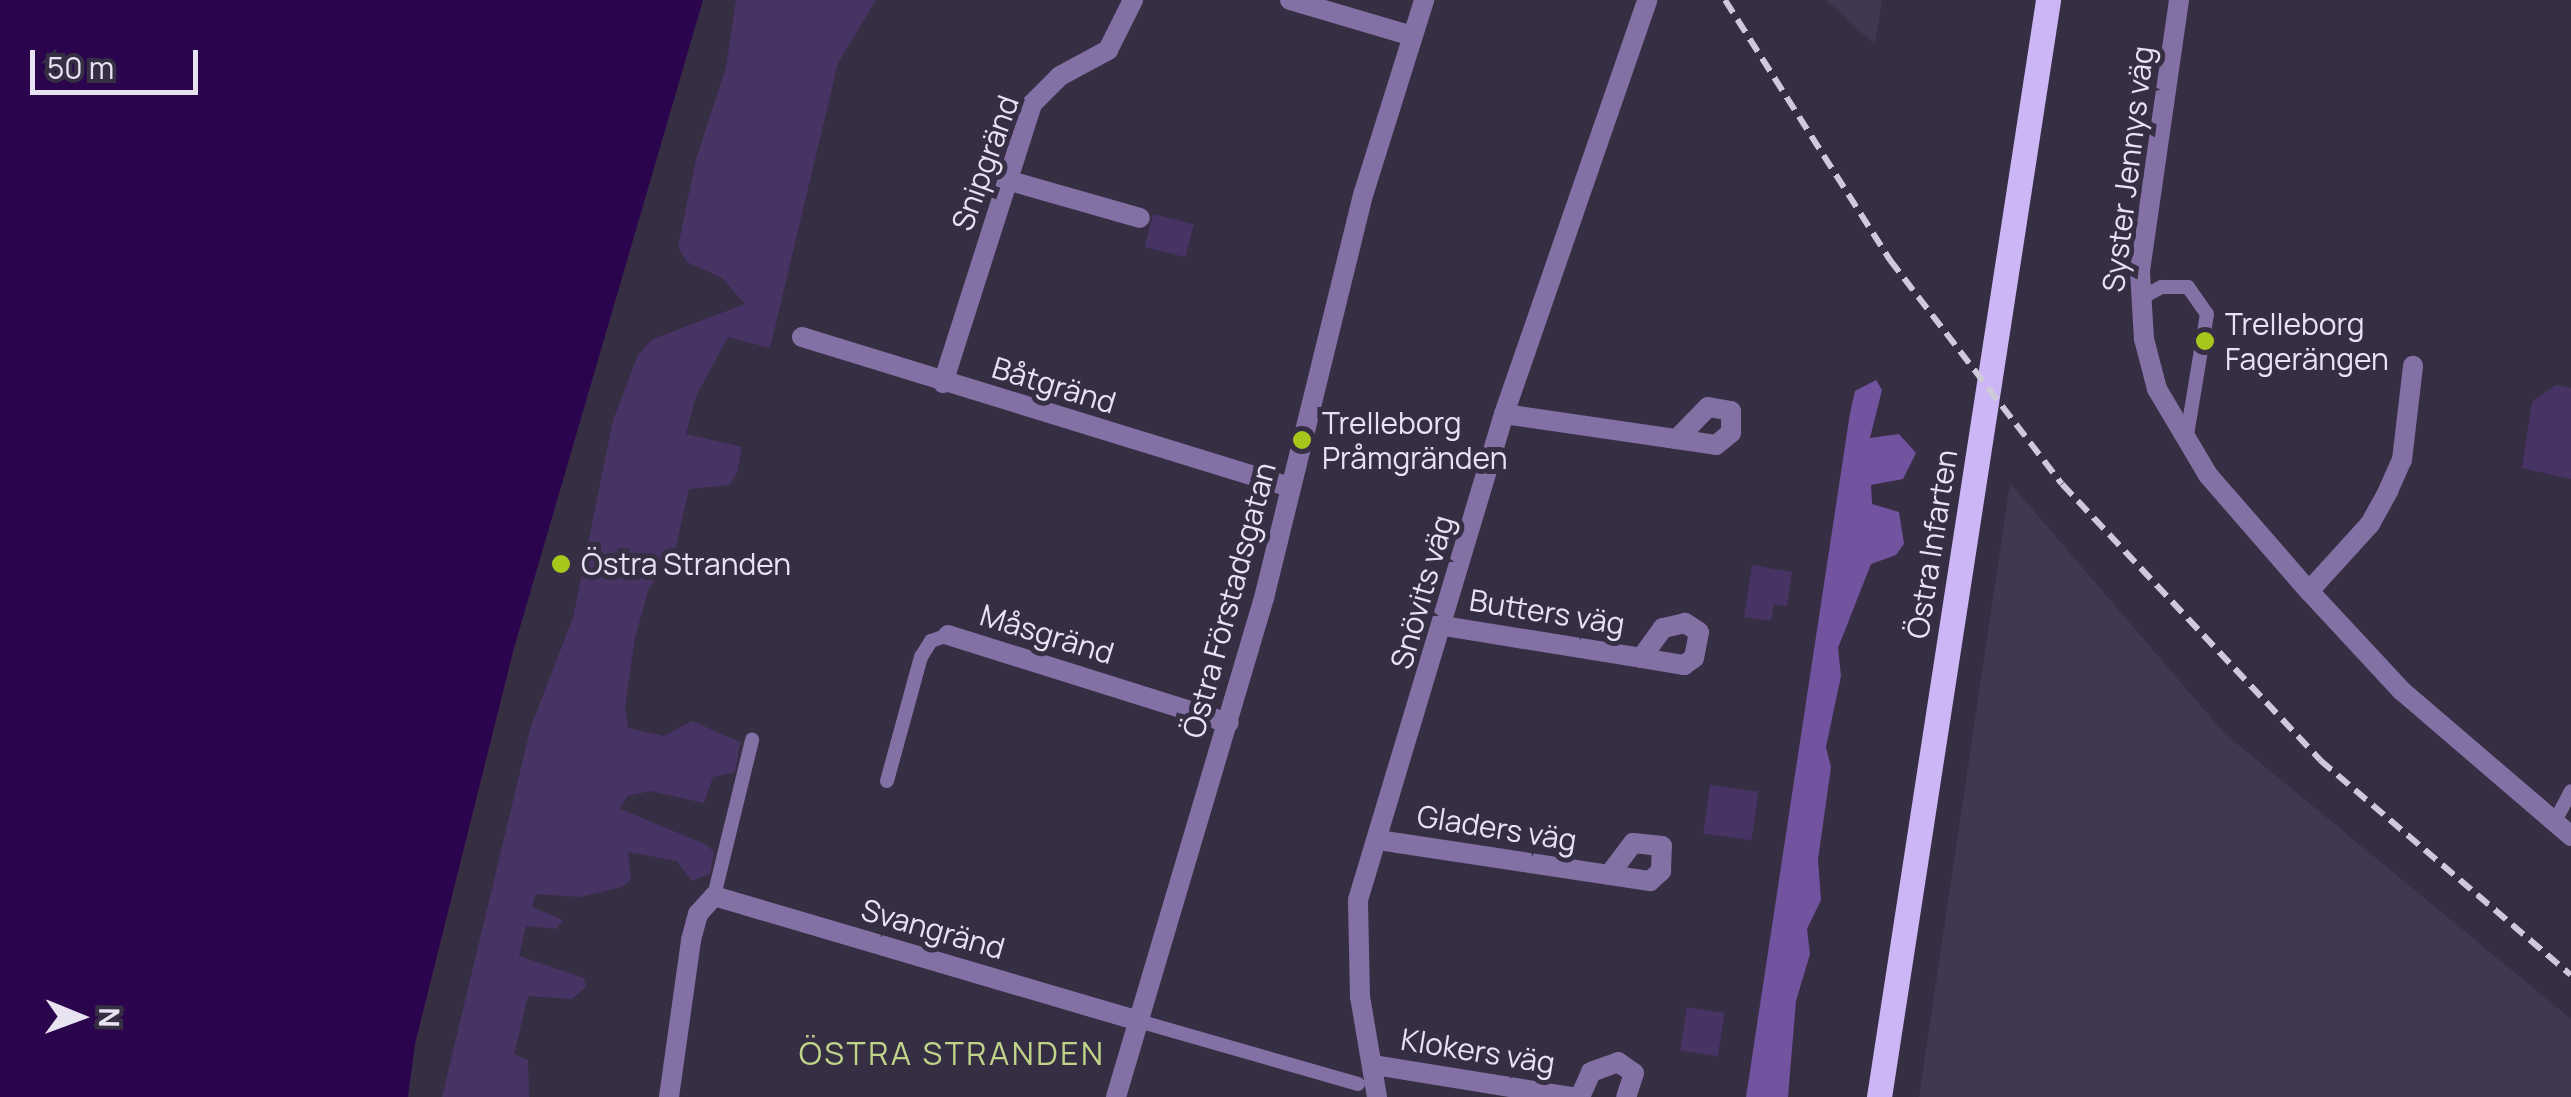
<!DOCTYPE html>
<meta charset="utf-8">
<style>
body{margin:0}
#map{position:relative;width:2571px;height:1097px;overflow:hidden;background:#362e43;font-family:Manrope,sans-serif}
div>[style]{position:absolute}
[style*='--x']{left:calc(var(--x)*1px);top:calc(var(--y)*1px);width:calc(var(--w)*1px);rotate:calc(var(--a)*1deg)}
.built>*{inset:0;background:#403751}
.green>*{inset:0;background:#473465;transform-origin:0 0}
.forest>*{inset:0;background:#7253a0}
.water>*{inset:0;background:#2b044e}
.service>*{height:14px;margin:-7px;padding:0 7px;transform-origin:7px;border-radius:7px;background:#8370a4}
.minor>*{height:20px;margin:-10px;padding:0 10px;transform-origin:10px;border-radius:10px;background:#8370a4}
.primary>*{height:25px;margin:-12.5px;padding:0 12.5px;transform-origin:12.5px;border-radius:12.5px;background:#ccb6f6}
.rail>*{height:6px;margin-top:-3px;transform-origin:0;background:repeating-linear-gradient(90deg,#cecad9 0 15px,transparent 0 23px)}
.dots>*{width:28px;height:28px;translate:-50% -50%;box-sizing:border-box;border:5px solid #362e43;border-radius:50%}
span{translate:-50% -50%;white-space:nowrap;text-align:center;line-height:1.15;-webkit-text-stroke:10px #362e43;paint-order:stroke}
.street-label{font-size:30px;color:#e7e3f1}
.poi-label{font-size:30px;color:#e7e3f1}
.left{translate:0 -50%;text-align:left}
.neighbourhood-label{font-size:32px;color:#c0d489;letter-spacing:2.5px}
.north{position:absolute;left:30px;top:967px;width:100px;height:100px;-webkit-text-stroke:8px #362e43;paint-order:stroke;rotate:91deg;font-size:28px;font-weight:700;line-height:40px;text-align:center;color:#e7e3f1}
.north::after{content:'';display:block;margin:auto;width:35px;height:45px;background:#e7e3f1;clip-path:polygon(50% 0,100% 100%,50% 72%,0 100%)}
.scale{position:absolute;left:30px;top:50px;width:168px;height:45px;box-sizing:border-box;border:5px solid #e7e3f1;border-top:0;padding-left:12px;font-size:30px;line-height:35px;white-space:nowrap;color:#e7e3f1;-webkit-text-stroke:8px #362e43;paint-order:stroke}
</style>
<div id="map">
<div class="built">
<i style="clip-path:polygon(1826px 0,1882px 0,1875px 45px)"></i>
<i style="clip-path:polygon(2010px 483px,2224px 733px,2571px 1019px,2571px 1097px,1919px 1097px)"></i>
</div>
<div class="green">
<i style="clip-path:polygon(736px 0,876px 0,838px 63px,770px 348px,728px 337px,696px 396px,686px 434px,742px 447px,737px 472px,730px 485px,689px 489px,674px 555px,649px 588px,635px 637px,625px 707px,628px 728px,664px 736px,692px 721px,740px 742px,735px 772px,713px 777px,704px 803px,650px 791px,627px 796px,620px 809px,705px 844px,714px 852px,710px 874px,692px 881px,677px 861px,628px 852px,631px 880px,622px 887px,580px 897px,536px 894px,532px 907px,563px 920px,556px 929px,526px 926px,519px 956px,584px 978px,586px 987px,572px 999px,528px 996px,514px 1054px,528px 1060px,529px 1097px,442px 1097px,531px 726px,573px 618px,613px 420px,638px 355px,653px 339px,745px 304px,722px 278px,687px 262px,678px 247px,696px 159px,726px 68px)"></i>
<i style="left:1153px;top:214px;width:42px;height:34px;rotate:14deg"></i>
<i style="clip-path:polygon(2556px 385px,2571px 388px,2571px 479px,2522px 468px,2532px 402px)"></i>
<i style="clip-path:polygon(1752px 565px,1792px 572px,1787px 606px,1774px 604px,1771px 621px,1744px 617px)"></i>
<i style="left:1710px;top:785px;width:49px;height:49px;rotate:8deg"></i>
<i style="left:1687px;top:1007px;width:38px;height:44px;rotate:9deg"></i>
</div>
<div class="forest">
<i style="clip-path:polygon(1876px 380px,1882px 390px,1870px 438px,1899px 434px,1916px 453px,1903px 479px,1871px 485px,1872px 504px,1899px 512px,1904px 544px,1896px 555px,1871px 564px,1838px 648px,1841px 676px,1826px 747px,1831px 767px,1818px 860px,1821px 900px,1807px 929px,1810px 954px,1796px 1001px,1788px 1097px,1746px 1097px,1850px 413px,1855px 391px)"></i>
</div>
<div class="water">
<i style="clip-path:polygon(0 0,703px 0,514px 648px,415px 1044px,408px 1097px,0 1097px)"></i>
</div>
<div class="service">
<i style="--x:2139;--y:299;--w:26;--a:-28"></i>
<i style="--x:2162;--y:287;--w:26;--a:0"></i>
<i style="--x:2188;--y:287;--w:33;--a:55"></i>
<i style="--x:2207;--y:314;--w:129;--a:99.4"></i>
<i style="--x:887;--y:781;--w:129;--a:-74.7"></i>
<i style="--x:921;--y:657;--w:19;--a:-58"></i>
<i style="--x:931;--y:641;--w:18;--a:-19"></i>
<i style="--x:2554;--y:823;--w:36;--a:-62"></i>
<i style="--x:714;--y:896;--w:161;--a:-76.3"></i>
<i style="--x:1135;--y:1020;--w:232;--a:16"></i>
</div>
<div class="minor">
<i style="--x:1290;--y:0;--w:127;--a:16.4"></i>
<i style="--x:2179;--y:0;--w:275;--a:98.2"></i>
<i style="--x:2140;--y:272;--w:67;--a:86.6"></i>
<i style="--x:2144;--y:339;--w:52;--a:75.4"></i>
<i style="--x:2157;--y:389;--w:100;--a:59.3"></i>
<i style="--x:2208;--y:475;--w:154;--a:49"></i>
<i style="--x:2309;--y:591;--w:137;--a:47.1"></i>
<i style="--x:2402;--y:691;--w:223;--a:40.6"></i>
<i style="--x:1007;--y:180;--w:138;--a:15.9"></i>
<i style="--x:802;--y:337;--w:511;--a:17.09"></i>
<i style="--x:943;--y:383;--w:293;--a:-72.3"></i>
<i style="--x:1032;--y:104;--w:40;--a:-45"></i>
<i style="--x:1060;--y:76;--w:55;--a:-28.4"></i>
<i style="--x:1108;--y:50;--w:56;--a:-63.4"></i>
<i style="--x:1504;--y:414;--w:214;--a:8.3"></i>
<i style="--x:1716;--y:445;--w:19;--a:-39"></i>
<i style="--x:1731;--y:433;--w:22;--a:-90"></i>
<i style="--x:1731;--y:411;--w:23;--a:-170"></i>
<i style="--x:1708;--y:407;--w:45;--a:134.1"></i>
<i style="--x:2309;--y:591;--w:91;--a:-47.7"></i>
<i style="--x:2370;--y:524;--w:38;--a:-61"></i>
<i style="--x:2388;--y:491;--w:34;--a:-66"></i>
<i style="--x:2402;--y:460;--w:95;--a:-83.3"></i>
<i style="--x:1444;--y:626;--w:200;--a:9.2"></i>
<i style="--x:1641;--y:658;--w:44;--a:9.2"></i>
<i style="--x:1684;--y:665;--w:12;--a:-35"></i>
<i style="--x:1694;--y:658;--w:26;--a:-79"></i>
<i style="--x:1699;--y:632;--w:17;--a:-147"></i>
<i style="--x:1685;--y:623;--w:23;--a:167"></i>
<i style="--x:1663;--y:628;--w:37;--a:126"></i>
<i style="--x:948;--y:635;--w:294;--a:17.4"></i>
<i style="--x:1377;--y:840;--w:21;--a:8"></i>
<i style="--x:1398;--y:843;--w:255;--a:8.6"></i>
<i style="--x:1650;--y:881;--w:15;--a:-42"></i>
<i style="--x:1661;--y:871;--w:25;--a:-88"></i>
<i style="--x:1662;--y:846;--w:29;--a:-174"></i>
<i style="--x:1633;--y:843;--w:40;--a:127"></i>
<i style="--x:1374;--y:1065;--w:201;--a:9.2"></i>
<i style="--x:669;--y:1097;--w:159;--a:-82"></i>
<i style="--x:691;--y:940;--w:27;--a:-75"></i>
<i style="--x:698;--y:914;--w:24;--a:-48"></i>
<i style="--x:714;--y:896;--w:439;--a:16.4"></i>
<i style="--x:1116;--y:1097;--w:520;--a:-73.48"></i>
<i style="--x:1264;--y:598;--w:418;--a:-76.2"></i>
<i style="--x:1364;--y:192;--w:201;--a:-72.6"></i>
<i style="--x:1377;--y:1097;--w:101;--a:-99.6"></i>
<i style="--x:1360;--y:997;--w:97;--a:-91.2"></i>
<i style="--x:1358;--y:900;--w:507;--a:-73.28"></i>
<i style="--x:1504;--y:414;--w:438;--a:-70.9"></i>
<i style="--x:1580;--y:1097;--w:27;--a:-66"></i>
<i style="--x:1591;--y:1072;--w:29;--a:-20"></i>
<i style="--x:1618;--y:1062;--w:19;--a:35"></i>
<i style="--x:1634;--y:1073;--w:25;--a:108"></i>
</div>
<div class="primary">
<i style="--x:1879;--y:1097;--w:1110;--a:-81.24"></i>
</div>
<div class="rail">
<i style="--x:1725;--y:0;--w:308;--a:57.6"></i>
<i style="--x:1890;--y:260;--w:282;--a:52.5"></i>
<i style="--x:2062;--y:484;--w:378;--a:46.9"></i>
<i style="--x:2320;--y:760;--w:330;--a:40.6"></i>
</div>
<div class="dots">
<i style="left:2205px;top:341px;background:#a8c71c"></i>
<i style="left:1302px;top:440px;background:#a8c71c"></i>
<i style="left:561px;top:564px;background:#a8c71c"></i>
</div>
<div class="street-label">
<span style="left:985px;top:163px;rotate:-70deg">Snipgränd</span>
<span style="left:2128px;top:169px;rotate:-83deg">Syster Jennys väg</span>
<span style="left:1054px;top:385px;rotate:17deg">Båtgränd</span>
<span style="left:1932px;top:544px;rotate:-81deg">Östra Infarten</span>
<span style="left:1422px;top:592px;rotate:-74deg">Snövits väg</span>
<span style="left:1229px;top:600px;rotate:-75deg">Östra Förstadsgatan</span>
<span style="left:1547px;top:612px;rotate:9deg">Butters väg</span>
<span style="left:1047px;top:634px;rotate:17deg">Måsgränd</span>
<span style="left:1497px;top:828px;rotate:9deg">Gladers väg</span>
<span style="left:933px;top:929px;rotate:16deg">Svangränd</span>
<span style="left:1478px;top:1051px;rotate:9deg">Klokers väg</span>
</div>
<div class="poi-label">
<span class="left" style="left:2225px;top:341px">Trelleborg<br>Fagerängen</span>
<span class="left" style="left:1322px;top:440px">Trelleborg<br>Pråmgränden</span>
<span class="left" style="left:581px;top:564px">Östra Stranden</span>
</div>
<div class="neighbourhood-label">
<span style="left:952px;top:1053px">ÖSTRA STRANDEN</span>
</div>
<div class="north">N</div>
<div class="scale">50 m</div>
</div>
